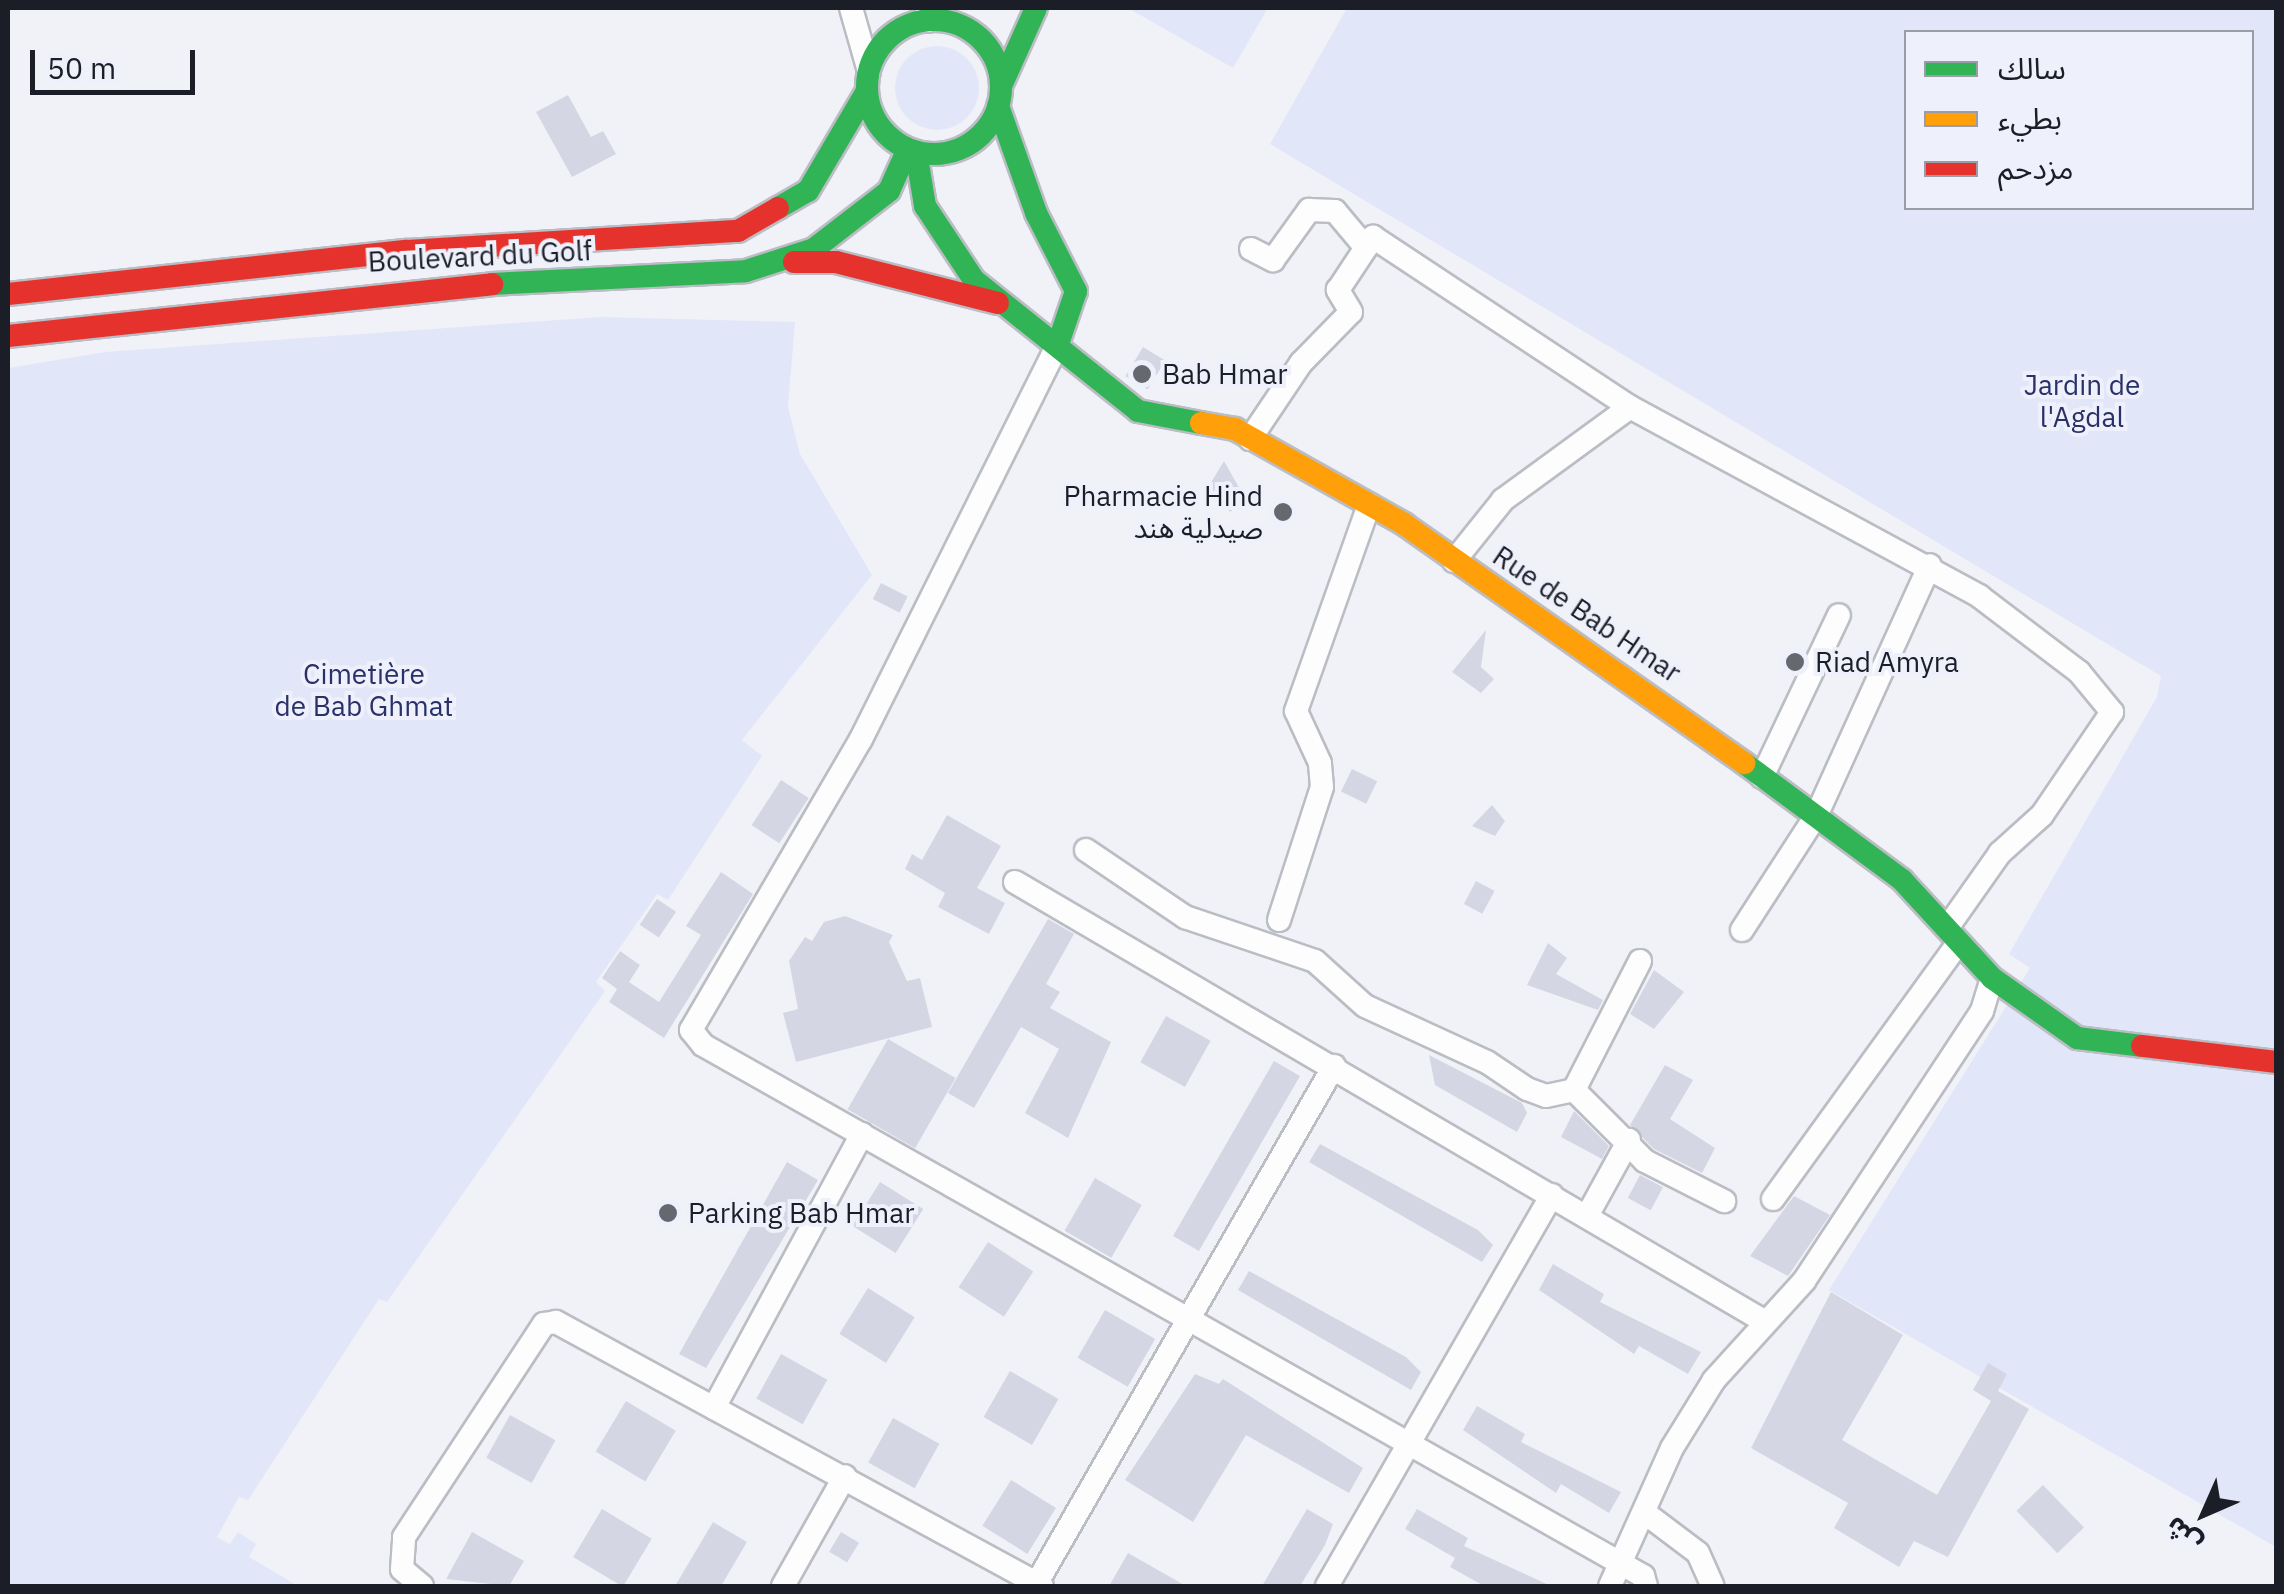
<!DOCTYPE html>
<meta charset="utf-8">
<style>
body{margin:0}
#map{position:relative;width:2284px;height:1594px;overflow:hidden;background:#f1f2f8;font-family:"IBM Plex Sans","Noto Sans Arabic",sans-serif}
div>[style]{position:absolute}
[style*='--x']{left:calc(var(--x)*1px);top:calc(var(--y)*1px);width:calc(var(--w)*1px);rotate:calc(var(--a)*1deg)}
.green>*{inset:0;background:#e2e6f9}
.round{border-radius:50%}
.building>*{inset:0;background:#d4d7e3;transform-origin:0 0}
.roads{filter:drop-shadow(2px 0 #bbbdc4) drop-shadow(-2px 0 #bbbdc4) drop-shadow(0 2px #bbbdc4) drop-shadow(0 -2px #bbbdc4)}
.street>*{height:22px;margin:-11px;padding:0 11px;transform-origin:11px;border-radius:11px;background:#fdfdfe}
.fast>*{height:22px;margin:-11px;padding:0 11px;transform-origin:11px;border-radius:11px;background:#30b455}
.fast>.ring{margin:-11px;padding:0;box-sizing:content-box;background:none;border:22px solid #30b455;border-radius:50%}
.slow>*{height:22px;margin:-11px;padding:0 11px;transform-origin:11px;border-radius:11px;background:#ff9f0a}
.jam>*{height:22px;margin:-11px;padding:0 11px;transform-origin:11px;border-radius:11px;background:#e5322d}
.dots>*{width:28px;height:28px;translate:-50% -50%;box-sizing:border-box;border:5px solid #eef1fb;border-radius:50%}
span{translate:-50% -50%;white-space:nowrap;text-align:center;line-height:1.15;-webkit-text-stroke:8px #eef1fb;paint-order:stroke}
.street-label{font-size:28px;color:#1b1e26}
.poi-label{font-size:28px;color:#1b1e26}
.left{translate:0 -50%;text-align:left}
.right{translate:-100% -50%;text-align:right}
.park-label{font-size:28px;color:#293169}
.frame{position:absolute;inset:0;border:10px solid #1b1e26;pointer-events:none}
.legend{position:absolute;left:1904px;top:30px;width:350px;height:180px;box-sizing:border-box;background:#eef1fb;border:2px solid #9a9da6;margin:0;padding:12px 18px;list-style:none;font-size:30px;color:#1b1e26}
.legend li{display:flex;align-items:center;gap:20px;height:50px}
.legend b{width:50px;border:2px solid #9a9da6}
.north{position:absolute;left:2154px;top:1464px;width:100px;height:100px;-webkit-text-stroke:8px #eef1fb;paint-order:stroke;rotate:225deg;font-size:28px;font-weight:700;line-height:40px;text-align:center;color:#1b1e26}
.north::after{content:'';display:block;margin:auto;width:35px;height:45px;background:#1b1e26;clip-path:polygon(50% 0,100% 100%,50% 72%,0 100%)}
.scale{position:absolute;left:30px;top:50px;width:165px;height:45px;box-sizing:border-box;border:5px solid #1b1e26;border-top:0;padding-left:12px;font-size:30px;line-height:35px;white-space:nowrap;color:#1b1e26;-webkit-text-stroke:8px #eef1fb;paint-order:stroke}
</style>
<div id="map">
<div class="green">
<i style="clip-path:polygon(1128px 8px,1268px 8px,1233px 68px)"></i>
<i style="clip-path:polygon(evenodd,1347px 8px,2276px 8px,2276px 1547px,1829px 1290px,2030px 968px,2009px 954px,2157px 697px,2161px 676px,1270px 144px,1347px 8px,1906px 32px,2252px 32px,2252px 208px,1906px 208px,1906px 32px)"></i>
<i class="round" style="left:895px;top:46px;width:84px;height:84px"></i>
<i style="clip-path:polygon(601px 317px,795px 322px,788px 407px,800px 454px,872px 575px,742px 740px,762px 756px,668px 900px,657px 894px,596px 982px,605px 991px,387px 1302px,379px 1299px,248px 1500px,239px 1497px,217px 1537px,230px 1544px,238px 1532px,256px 1544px,249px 1557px,298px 1586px,8px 1586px,8px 368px,105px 352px)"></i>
</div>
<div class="building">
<i style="clip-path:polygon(568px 95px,591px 137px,603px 131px,616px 154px,572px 177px,536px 112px)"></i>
<i style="left:1143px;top:347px;width:26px;height:34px;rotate:31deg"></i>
<i style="clip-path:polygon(1224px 461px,1242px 493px,1231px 512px,1204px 494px)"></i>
<i style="left:881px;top:583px;width:30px;height:18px;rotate:27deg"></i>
<i style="clip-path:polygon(1486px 630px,1481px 667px,1494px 679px,1481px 693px,1452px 672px)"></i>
<i style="left:1352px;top:769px;width:28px;height:25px;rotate:26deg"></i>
<i style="left:781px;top:780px;width:33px;height:54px;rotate:33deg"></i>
<i style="clip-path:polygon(1492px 805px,1505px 821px,1495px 836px,1472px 826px)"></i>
<i style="clip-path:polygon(947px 815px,1001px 846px,977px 888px,1005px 903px,989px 934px,938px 907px,945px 893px,905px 869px,912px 854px,922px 860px)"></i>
<i style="clip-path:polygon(721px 872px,753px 894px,664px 1038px,609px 1002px,617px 989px,602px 978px,620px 951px,640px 965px,629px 982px,659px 1002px,701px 935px,686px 926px)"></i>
<i style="left:1476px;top:881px;width:21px;height:26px;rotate:28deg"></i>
<i style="left:657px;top:899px;width:23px;height:31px;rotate:34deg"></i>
<i style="clip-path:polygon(845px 916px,893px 935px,889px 942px,907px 981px,920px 978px,932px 1027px,796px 1062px,783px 1013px,798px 1009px,789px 961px,805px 937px,812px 941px,824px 922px)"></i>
<i style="clip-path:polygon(1048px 919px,1074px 934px,1046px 984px,1060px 992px,1050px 1008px,1111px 1042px,1068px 1138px,1025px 1113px,1059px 1049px,1021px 1027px,974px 1108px,948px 1093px)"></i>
<i style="clip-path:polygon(1548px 943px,1567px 958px,1556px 974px,1603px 1000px,1598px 1010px,1527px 985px)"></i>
<i style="clip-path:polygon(1654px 970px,1684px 992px,1654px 1029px,1630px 1014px)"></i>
<i style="left:1166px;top:1016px;width:51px;height:53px;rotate:29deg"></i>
<i style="left:888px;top:1039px;width:78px;height:81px;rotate:30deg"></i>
<i style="clip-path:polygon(1429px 1055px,1522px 1103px,1527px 1113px,1517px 1132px,1435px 1085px)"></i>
<i style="left:1274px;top:1061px;width:30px;height:202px;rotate:30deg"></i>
<i style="clip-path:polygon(1665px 1065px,1693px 1080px,1670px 1119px,1715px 1148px,1702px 1173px,1654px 1149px,1630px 1125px)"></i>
<i style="clip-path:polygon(1574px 1111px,1609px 1146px,1602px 1159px,1561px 1137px)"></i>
<i style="clip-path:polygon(1320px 1144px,1478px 1230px,1493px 1245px,1482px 1262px,1309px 1162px)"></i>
<i style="clip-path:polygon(787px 1162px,818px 1180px,706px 1368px,679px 1354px)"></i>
<i style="left:1640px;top:1175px;width:26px;height:26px;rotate:28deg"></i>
<i style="left:1095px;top:1178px;width:54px;height:61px;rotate:30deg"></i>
<i style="left:880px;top:1182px;width:51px;height:52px;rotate:32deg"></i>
<i style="clip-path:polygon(1794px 1196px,1830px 1215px,1788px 1276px,1750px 1256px)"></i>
<i style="left:988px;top:1242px;width:54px;height:54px;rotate:33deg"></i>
<i style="clip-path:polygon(1553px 1264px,1604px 1294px,1600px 1302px,1701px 1352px,1688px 1374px,1639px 1346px,1634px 1354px,1539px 1290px)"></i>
<i style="clip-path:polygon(1249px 1271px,1406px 1357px,1421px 1372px,1411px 1390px,1238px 1290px)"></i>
<i style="left:868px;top:1288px;width:55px;height:54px;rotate:32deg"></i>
<i style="clip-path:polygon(1831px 1292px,1903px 1335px,1842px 1440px,1937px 1495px,1991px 1401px,1973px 1390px,1988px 1363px,2007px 1374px,1998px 1391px,2029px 1409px,1948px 1557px,1914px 1541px,1899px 1567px,1834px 1528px,1848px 1503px,1751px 1448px)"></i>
<i style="left:1105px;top:1310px;width:58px;height:55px;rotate:30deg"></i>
<i style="left:781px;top:1354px;width:53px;height:51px;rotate:29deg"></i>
<i style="left:1010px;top:1371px;width:56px;height:53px;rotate:30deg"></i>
<i style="clip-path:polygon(1195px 1374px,1219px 1384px,1223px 1379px,1363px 1468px,1349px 1493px,1246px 1435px,1193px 1522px,1125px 1480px)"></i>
<i style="left:626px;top:1401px;width:58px;height:59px;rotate:31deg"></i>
<i style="clip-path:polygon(1477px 1406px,1525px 1434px,1521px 1442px,1621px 1492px,1609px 1513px,1561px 1484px,1556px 1493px,1463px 1430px)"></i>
<i style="left:510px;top:1415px;width:52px;height:49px;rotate:29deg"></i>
<i style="left:893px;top:1418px;width:53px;height:51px;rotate:29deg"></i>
<i style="left:1011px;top:1480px;width:53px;height:54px;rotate:32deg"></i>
<i style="left:2043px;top:1485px;width:59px;height:37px;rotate:46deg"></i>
<i style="left:602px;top:1509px;width:58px;height:56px;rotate:31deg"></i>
<i style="clip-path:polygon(1307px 1509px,1333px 1524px,1325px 1545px,1300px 1586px,1262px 1586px)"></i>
<i style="clip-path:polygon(1417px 1509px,1468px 1538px,1464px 1546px,1551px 1586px,1484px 1586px,1450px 1567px,1455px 1558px,1405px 1529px)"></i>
<i style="clip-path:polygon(713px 1522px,747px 1542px,721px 1586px,675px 1586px)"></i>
<i style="clip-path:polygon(472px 1532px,524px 1561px,509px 1586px,446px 1579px)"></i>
<i style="left:841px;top:1532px;width:21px;height:23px;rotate:31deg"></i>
<i style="clip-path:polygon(1128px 1553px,1186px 1586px,1109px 1586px)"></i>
</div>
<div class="roads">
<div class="street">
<i style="--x:851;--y:8;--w:66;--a:74.1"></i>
<i style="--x:927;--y:8;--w:13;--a:81"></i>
<i style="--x:1251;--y:249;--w:25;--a:27"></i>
<i style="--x:1273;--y:260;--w:62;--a:-54.2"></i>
<i style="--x:1309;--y:210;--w:26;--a:2"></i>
<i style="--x:1335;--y:211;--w:48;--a:50"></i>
<i style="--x:1058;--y:344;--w:441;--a:116.5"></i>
<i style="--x:861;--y:739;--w:337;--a:120.3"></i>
<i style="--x:691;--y:1030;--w:19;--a:51"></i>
<i style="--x:703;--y:1045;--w:1080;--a:29.46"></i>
<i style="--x:1643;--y:1576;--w:10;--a:73"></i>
<i style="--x:1250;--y:439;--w:92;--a:-56.1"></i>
<i style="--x:1301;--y:363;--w:71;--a:-45.6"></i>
<i style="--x:1351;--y:312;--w:26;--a:-121"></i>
<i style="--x:1338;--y:290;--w:64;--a:-56.6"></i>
<i style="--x:1373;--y:237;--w:308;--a:33.5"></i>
<i style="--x:1630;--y:407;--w:397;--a:28.4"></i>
<i style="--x:1979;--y:596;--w:126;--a:37.2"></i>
<i style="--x:2079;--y:672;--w:52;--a:50.5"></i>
<i style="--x:2112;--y:712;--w:125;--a:124.2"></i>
<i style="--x:2042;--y:815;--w:57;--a:137.9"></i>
<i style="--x:2000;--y:853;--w:92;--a:125.2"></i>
<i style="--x:1454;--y:561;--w:78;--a:-51.2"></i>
<i style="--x:1503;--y:500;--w:157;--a:-36.2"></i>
<i style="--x:1762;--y:777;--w:179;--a:-64.6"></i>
<i style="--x:1086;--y:850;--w:120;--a:34.1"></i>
<i style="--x:1185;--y:917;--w:137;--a:18.7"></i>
<i style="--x:1315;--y:961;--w:67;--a:42"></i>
<i style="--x:1365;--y:1006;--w:134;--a:24.7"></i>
<i style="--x:1487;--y:1062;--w:48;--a:34"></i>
<i style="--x:1527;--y:1089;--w:20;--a:20"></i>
<i style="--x:1546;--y:1096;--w:29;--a:-12"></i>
<i style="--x:1574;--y:1090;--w:100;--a:45"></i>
<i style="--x:1645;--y:1161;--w:89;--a:26.9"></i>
<i style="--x:1015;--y:882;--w:868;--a:30.38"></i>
<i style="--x:1279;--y:920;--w:140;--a:-72.1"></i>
<i style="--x:1322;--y:787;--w:24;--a:-95"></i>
<i style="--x:1320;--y:763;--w:57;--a:-114.8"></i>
<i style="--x:1296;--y:711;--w:219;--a:-70.5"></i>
<i style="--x:1742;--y:930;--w:138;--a:-57.1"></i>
<i style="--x:1817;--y:814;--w:273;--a:-65.6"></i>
<i style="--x:1574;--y:1090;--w:145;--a:-62.9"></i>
<i style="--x:862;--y:1134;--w:311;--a:118.4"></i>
<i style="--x:714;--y:1408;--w:373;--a:28.5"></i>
<i style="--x:1773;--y:1199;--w:314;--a:-54.1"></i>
<i style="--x:1587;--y:1216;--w:87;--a:-61.1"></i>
<i style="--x:1645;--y:1513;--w:66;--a:37"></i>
<i style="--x:1698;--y:1553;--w:36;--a:66"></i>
<i style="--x:422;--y:1586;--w:26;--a:-140"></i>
<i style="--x:402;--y:1569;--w:32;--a:-86"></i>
<i style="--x:404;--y:1537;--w:255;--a:-56.7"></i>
<i style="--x:544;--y:1324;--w:12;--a:-9"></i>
<i style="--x:556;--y:1322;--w:180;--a:28.6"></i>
<i style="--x:783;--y:1586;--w:126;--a:-60.6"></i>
<i style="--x:1035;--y:1586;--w:600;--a:-60.1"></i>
<i style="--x:1327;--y:1586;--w:451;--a:-60.1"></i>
<i style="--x:1610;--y:1586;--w:151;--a:-65.8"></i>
<i style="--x:1672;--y:1448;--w:80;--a:-58.3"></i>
<i style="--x:1714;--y:1380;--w:134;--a:-47.7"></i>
<i style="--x:1804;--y:1281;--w:323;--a:-56.6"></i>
<i style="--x:1982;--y:1011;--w:34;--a:-73"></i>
</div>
<div class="fast">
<i class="ring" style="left:867px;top:20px;width:112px;height:112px"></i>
<i style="--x:1001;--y:86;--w:85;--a:-65.8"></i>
<i style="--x:998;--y:106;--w:114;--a:70.4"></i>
<i style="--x:1036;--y:213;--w:88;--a:62.9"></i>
<i style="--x:1076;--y:291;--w:56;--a:108.8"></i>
<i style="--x:916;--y:152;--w:55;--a:80.5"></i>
<i style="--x:925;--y:206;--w:89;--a:56.5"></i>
<i style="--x:974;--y:280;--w:210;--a:38.6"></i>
<i style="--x:1138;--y:411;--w:64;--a:10.8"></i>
<i style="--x:778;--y:208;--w:34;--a:-30"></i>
<i style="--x:808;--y:191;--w:116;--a:-59.5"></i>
<i style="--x:492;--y:284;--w:254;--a:-2.9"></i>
<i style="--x:746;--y:271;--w:71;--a:-17.9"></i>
<i style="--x:814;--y:249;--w:95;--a:-37.7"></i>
<i style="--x:889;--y:191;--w:46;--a:-65.7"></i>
<i style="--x:1744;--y:763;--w:197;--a:36.5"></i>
<i style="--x:1902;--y:880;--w:133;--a:47.4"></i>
<i style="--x:1992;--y:978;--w:104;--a:35.2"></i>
<i style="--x:2077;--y:1038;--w:65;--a:7"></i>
</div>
<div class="slow">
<i style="--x:1201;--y:423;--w:35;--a:10"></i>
<i style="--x:1235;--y:429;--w:194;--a:29.3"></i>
<i style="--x:1404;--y:524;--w:416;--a:35.1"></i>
</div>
<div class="jam">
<i style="--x:794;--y:262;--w:42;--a:0"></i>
<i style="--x:836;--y:262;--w:167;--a:14.2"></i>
<i style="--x:8;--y:294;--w:401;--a:-6.2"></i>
<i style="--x:407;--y:251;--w:332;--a:-3.5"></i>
<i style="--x:738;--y:231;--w:46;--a:-29.9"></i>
<i style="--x:8;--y:336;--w:487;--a:-6.1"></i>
<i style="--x:2142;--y:1046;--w:135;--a:6.8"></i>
</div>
</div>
<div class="dots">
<i style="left:1142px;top:374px;background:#666870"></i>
<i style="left:1283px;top:512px;background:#666870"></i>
<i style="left:1795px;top:662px;background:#666870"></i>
<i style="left:668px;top:1213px;background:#666870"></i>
</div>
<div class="street-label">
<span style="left:480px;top:256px;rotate:-3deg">Boulevard du Golf</span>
<span style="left:1587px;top:614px;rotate:34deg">Rue de Bab Hmar</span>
</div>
<div class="poi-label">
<span class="left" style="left:1162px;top:374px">Bab Hmar</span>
<span class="right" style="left:1263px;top:512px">Pharmacie Hind<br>صيدلية هند</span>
<span class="left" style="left:1815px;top:662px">Riad Amyra</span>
<span class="left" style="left:688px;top:1213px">Parking Bab Hmar</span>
</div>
<div class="park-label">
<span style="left:2082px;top:401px">Jardin de<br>l'Agdal</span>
<span style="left:364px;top:690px">Cimetière<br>de Bab Ghmat</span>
</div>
<div class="frame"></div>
<ul class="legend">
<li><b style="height:12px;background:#30b455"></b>سالك</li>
<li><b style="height:12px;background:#ff9f0a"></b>بطيء</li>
<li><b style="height:12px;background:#e5322d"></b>مزدحم</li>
</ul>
<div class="north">ش</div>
<div class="scale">50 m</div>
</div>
